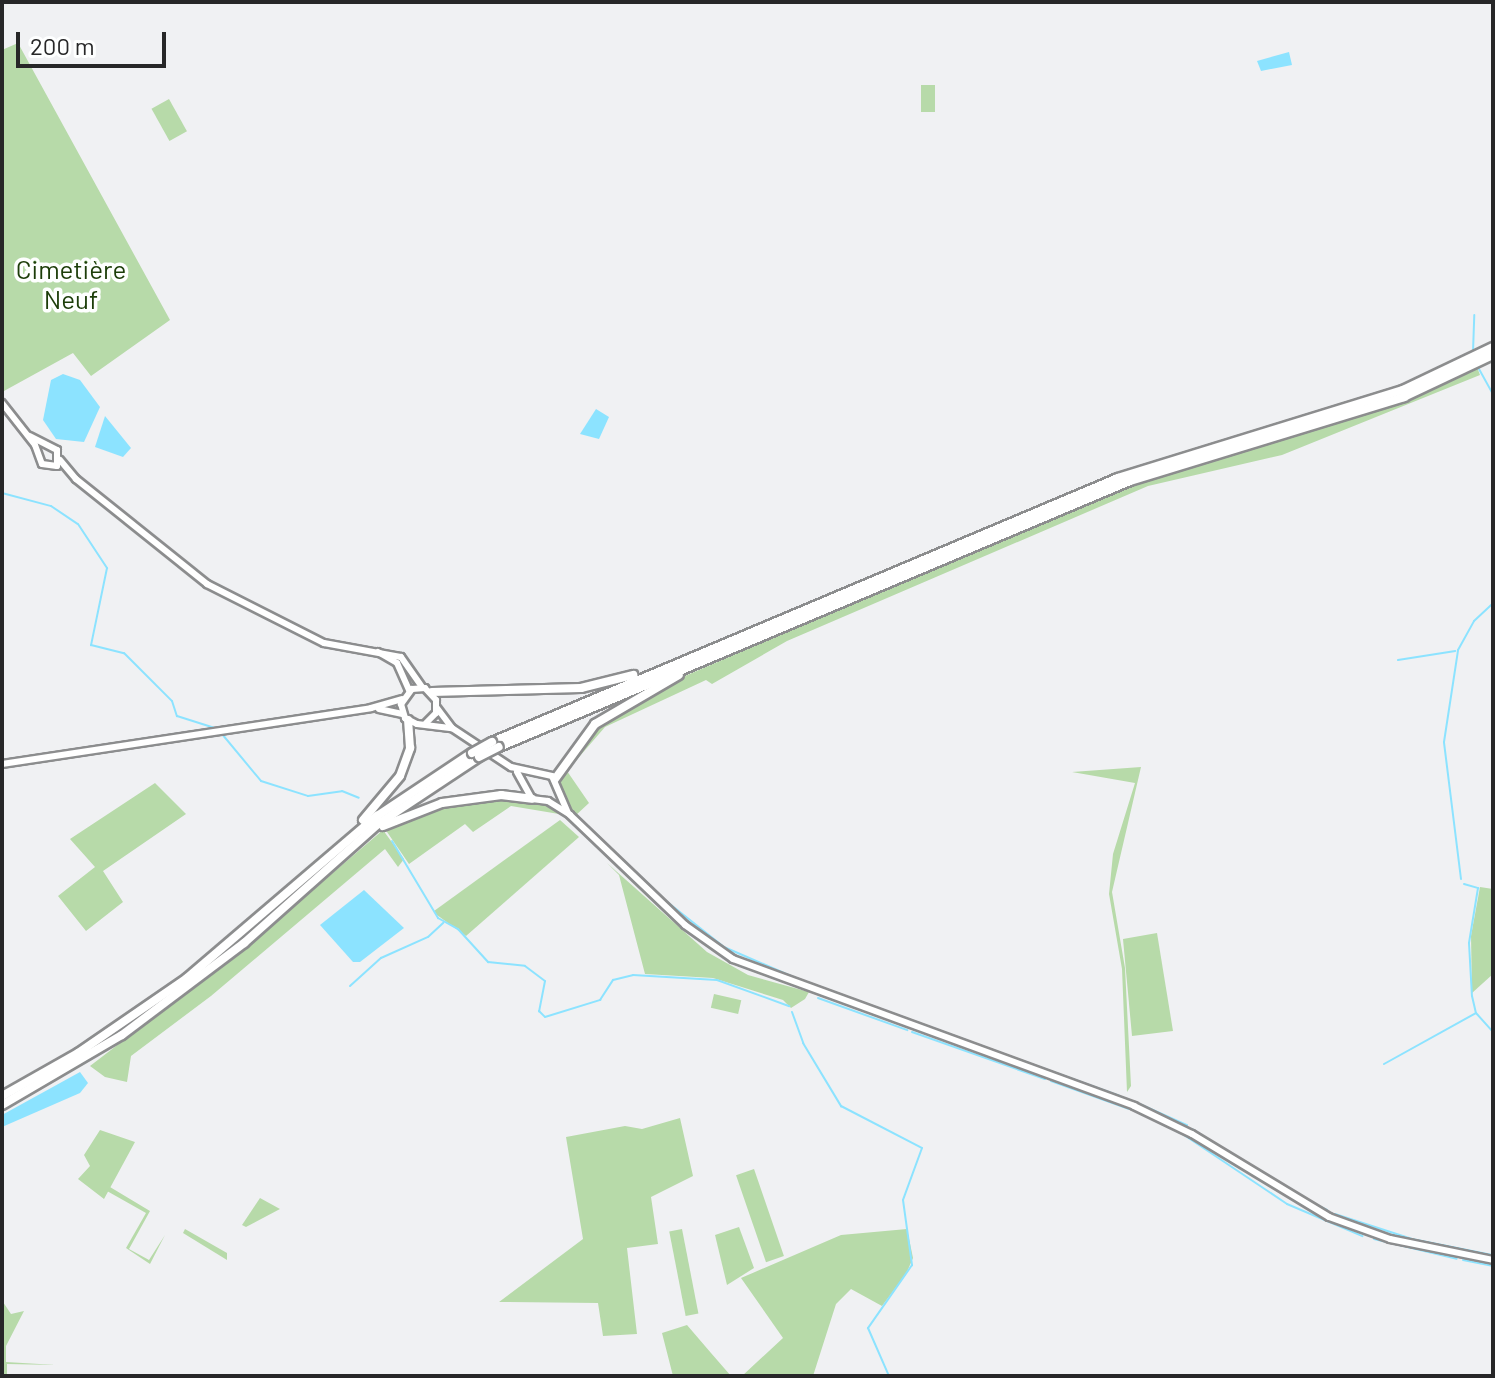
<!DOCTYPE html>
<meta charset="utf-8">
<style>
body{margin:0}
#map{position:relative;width:1495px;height:1378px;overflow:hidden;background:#f0f1f3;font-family:Barlow,sans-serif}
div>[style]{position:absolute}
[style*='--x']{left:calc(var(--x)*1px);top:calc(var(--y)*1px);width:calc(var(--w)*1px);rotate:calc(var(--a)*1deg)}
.green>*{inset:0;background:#b7daa9;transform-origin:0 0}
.water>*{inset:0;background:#8ce3ff}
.stream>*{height:2px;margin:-1px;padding:0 1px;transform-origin:1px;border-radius:1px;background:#8ce3ff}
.roads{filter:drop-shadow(2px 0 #8c8d8e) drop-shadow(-2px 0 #8c8d8e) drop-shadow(0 2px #8c8d8e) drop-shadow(0 -2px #8c8d8e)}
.tertiary>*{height:6px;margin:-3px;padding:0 3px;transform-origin:3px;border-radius:3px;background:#fff}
.trunk>*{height:8px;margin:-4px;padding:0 4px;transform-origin:4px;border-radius:4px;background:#fff}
.bridges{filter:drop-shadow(2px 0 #8c8d8e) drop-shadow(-2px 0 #8c8d8e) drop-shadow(0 2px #8c8d8e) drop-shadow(0 -2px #8c8d8e)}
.trunk-bridge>*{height:8px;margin:-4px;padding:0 4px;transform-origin:4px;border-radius:4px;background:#fff}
span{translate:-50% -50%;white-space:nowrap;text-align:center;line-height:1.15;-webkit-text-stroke:7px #feffff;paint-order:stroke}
.park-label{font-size:26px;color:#1c3d09}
.frame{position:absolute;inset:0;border:4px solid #272728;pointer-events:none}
.scale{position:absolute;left:16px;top:32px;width:150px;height:36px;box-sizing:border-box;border:4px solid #272728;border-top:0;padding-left:10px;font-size:24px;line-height:28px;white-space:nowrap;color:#272728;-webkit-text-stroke:6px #feffff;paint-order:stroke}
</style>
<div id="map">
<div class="green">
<i style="clip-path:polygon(18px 43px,170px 320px,91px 376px,73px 353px,4px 391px,2px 50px)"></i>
<i style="left:935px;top:85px;width:27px;height:14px;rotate:90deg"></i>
<i style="left:169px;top:99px;width:37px;height:20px;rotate:61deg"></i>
<i style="clip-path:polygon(1477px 367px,1480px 375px,1282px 455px,1148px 486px,787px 641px,712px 684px,706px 680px,605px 727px,567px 771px,589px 803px,575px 816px,560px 797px,558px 776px,597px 724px,657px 688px,1146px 478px,1399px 402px)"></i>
<i style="clip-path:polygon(1141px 767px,1112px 892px,1125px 968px,1131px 1086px,1127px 1092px,1122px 969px,1109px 894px,1113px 854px,1135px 783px,1072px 772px)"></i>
<i style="clip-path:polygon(155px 783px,186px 814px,103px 871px,123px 902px,86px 931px,58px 896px,95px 867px,70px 839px)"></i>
<i style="clip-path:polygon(515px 797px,550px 805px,565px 815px,511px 806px,473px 832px,465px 824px,409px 864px,385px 829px,424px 811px)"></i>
<i style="clip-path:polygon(560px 820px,579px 837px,466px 936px,437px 915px,434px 911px)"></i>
<i style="clip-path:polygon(383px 830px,404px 859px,398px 867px,385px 849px,211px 996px,131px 1056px,127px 1082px,105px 1077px,90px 1066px,253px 941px)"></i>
<i style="clip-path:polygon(607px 863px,707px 952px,748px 975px,809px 992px,805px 999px,791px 1008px,783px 1000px,713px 978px,645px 974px,619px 875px)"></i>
<i style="clip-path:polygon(1480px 887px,1493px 889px,1493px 974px,1472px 993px,1471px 936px)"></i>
<i style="clip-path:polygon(1157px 933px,1173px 1031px,1132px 1036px,1123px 939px)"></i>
<i style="left:714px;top:994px;width:28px;height:14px;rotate:13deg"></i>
<i style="clip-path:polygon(680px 1118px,693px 1176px,651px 1197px,658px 1244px,627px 1248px,637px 1334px,603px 1336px,598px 1303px,499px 1302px,583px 1239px,566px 1137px,625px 1126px,642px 1129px)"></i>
<i style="clip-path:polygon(100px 1130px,135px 1142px,104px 1199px,78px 1179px,90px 1166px,84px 1155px)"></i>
<i style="left:754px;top:1169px;width:92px;height:19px;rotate:71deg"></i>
<i style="clip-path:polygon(110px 1187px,150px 1211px,129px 1249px,149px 1260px,165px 1235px,150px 1264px,126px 1248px,146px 1213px,107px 1191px)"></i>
<i style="clip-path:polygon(260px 1198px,280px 1209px,246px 1227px,242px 1225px)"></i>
<i style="clip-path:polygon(739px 1227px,754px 1268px,727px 1285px,715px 1235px)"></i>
<i style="clip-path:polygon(185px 1229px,227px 1253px,227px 1260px,183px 1233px)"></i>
<i style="left:682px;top:1229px;width:86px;height:13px;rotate:79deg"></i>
<i style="clip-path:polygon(907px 1229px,913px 1258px,906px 1274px,882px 1306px,851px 1289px,836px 1304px,813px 1376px,742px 1376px,783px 1338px,741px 1278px,841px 1235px)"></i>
<i style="clip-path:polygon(3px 1302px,11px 1314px,24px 1311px,6px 1346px,6px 1362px,56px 1365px,7px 1364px,7px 1376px,2px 1376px)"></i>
<i style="clip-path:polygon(687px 1325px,711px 1353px,731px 1376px,673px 1376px,662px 1333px)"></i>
</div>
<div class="water">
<i style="clip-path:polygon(1289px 52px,1292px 65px,1261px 71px,1257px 61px)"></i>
<i style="clip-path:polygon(63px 374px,80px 380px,100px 407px,84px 442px,56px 439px,43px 420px,51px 380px)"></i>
<i style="clip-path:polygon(596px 409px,609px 417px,599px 439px,580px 434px)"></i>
<i style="clip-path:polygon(105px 416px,131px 448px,123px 457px,95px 447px)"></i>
<i style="clip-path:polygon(364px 890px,404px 928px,360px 962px,353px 962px,320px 925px)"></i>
<i style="clip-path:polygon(80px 1072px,88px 1083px,80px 1093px,2px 1127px,2px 1115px)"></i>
</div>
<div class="stream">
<i style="--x:1473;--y:352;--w:37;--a:-88"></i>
<i style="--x:1479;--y:369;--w:29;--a:61"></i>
<i style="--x:2;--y:493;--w:51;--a:14.9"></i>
<i style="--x:51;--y:506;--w:32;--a:34"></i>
<i style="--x:78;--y:524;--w:53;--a:56.6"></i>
<i style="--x:107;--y:568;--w:79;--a:101.7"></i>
<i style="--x:91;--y:645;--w:34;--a:14"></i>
<i style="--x:124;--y:653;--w:68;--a:45"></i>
<i style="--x:172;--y:701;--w:16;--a:72"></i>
<i style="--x:177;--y:716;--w:43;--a:17.6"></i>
<i style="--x:1398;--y:660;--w:58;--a:-9"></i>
<i style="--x:222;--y:734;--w:61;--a:50.3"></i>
<i style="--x:261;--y:781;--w:49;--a:17.7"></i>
<i style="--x:308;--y:796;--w:34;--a:-8"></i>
<i style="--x:342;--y:791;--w:18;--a:22"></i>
<i style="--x:392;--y:841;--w:90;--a:59.1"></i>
<i style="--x:438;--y:918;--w:23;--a:29"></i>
<i style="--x:458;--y:929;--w:45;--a:47.7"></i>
<i style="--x:488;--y:962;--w:37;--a:6"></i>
<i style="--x:525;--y:966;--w:25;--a:37"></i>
<i style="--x:545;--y:981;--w:31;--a:101"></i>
<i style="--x:539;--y:1011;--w:8;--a:45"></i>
<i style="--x:545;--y:1017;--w:58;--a:-17.2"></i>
<i style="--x:600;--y:1000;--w:24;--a:-57"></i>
<i style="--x:613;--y:980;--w:21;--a:-14"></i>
<i style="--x:633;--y:975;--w:84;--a:3.4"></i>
<i style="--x:717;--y:980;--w:77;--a:19.9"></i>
<i style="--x:618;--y:855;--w:2;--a:63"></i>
<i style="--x:623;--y:860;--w:54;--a:43.5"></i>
<i style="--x:1461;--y:879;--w:138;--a:-97.1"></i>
<i style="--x:1444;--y:742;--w:93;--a:-81.3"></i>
<i style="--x:1458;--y:650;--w:33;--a:-61"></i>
<i style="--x:1474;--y:621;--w:26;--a:-43"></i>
<i style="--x:1464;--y:884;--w:15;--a:16"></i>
<i style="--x:1478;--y:888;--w:56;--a:99.3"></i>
<i style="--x:1469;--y:943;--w:53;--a:86.8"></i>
<i style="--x:1472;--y:996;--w:17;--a:77"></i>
<i style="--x:1476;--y:1013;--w:25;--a:48"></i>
<i style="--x:666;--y:901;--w:74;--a:38.4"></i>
<i style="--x:724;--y:947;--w:88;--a:23.4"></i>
<i style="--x:350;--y:986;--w:42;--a:-42.1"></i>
<i style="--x:381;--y:958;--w:51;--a:-24.1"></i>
<i style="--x:428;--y:937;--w:21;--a:-43"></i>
<i style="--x:815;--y:986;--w:57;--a:19.4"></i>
<i style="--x:818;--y:998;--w:95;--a:19.8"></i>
<i style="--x:876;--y:1008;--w:96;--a:19.6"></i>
<i style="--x:792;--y:1012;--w:33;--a:70"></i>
<i style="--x:803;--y:1043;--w:74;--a:58.9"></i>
<i style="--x:841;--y:1106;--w:91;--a:27.4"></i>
<i style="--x:922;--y:1148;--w:55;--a:110.1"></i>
<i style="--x:903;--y:1200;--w:66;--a:82.1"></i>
<i style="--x:912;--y:1265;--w:77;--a:124.9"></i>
<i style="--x:868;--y:1328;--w:52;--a:66.4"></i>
<i style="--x:912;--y:1032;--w:141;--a:19.5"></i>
<i style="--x:973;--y:1043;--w:156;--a:19.8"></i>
<i style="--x:1384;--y:1064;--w:105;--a:-29"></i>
<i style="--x:1051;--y:1081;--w:83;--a:19.7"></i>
<i style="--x:1135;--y:1102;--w:57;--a:23.9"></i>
<i style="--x:1139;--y:1112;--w:51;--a:27.1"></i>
<i style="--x:1184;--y:1135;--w:124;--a:33.8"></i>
<i style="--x:1287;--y:1204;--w:82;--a:23.1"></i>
<i style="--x:1192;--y:1129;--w:43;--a:32.6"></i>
<i style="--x:1308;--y:1201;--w:21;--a:25"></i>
<i style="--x:1335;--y:1214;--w:81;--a:18"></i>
<i style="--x:1412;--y:1239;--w:83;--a:11.2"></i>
<i style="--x:1374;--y:1239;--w:85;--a:13.5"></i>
<i style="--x:1463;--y:1260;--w:31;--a:11"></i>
</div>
<div class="roads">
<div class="tertiary">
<i style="--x:2;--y:403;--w:53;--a:51.8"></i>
<i style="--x:35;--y:445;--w:20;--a:70"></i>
<i style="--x:42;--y:464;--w:15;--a:8"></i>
<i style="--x:57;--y:466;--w:16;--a:-90"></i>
<i style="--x:57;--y:450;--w:31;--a:-153"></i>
<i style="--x:60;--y:460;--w:25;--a:50"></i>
<i style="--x:76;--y:479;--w:168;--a:38.7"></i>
<i style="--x:207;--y:584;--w:131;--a:26.8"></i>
<i style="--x:324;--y:643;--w:78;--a:10.3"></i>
<i style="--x:401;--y:657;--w:37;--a:55"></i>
<i style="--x:378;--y:652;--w:22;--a:30"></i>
<i style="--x:397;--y:663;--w:30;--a:66"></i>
<i style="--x:437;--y:708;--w:25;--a:53"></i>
<i style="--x:452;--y:728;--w:71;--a:33.5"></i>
<i style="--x:511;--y:767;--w:42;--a:12.4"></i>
<i style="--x:552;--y:776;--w:40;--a:66.6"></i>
<i style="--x:379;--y:709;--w:24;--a:12"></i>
<i style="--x:426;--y:723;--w:14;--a:-45"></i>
<i style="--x:436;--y:713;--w:13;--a:-90"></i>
<i style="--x:436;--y:700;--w:16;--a:-133"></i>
<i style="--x:425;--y:688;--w:13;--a:176"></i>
<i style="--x:412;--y:689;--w:19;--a:126"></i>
<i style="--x:401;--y:704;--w:15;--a:74"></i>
<i style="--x:405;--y:718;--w:13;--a:27"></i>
<i style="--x:417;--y:724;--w:35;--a:7"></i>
<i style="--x:2;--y:764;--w:373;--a:-8.6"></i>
<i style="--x:371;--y:708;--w:32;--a:-16"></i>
<i style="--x:517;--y:772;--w:31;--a:61"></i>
<i style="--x:532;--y:799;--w:16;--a:7"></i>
<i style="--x:548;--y:801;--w:26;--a:32"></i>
<i style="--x:570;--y:815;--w:159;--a:43.7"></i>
<i style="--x:685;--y:925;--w:59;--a:35.3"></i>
<i style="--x:733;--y:959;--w:427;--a:20.1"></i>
<i style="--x:1134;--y:1106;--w:64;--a:25.8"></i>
<i style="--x:1192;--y:1134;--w:160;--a:31.2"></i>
<i style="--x:1329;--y:1217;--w:65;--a:19.8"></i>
<i style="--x:1390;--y:1239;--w:105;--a:11.5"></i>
</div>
<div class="trunk">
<i style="--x:432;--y:692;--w:149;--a:-1.5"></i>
<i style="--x:581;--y:688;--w:54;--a:-14"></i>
<i style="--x:492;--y:742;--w:679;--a:-22.87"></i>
<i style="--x:1118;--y:478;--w:298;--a:-17.2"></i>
<i style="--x:1403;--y:390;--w:100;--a:-25.5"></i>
<i style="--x:499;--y:747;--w:685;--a:-22.86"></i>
<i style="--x:1130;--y:481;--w:287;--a:-17"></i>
<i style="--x:1404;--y:397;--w:98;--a:-25.3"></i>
<i style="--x:555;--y:779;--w:68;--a:-54"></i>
<i style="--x:595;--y:724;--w:97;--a:-30.3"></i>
<i style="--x:363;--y:820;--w:57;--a:-49.9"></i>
<i style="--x:400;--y:776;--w:30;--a:-70"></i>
<i style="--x:410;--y:748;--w:28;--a:-94"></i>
<i style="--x:383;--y:826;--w:63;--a:-21.3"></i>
<i style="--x:442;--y:803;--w:60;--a:-7.7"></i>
<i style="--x:501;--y:795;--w:31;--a:7"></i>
<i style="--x:2;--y:1096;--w:87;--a:-29.5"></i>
<i style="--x:78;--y:1053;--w:132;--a:-34.5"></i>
<i style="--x:187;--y:978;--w:250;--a:-40.5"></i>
<i style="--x:377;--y:816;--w:114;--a:-33.6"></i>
<i style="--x:2;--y:1105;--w:139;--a:-30.3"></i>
<i style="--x:122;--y:1035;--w:153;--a:-37"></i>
<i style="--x:244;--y:943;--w:179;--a:-41.6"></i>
<i style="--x:378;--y:824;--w:121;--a:-33.6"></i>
</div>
</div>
<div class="bridges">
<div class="trunk-bridge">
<i style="--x:472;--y:753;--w:23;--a:-29"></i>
<i style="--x:479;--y:757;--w:22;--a:-27"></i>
</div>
</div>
<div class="park-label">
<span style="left:71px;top:284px">Cimetière<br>Neuf</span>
</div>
<div class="frame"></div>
<div class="scale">200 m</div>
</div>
